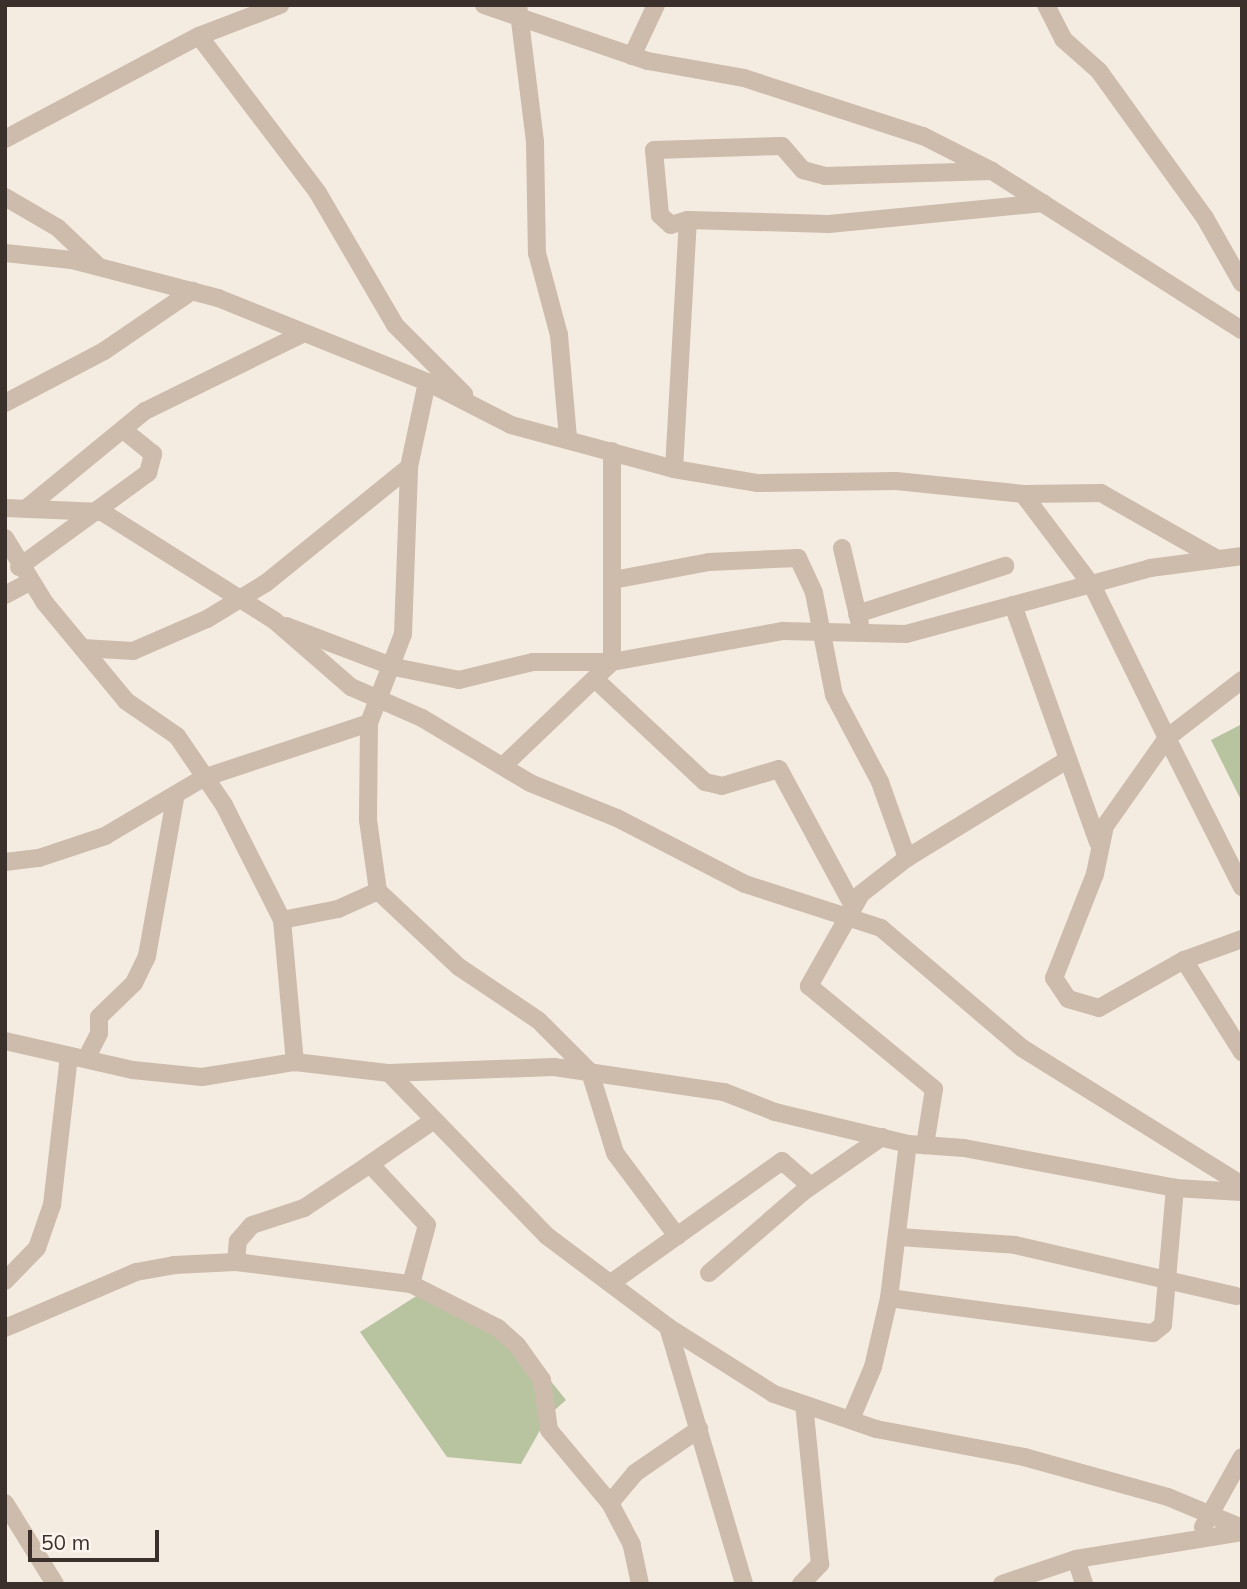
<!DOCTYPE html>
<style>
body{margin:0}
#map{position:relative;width:1247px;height:1589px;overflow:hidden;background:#f4ebe1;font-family:Mulish,sans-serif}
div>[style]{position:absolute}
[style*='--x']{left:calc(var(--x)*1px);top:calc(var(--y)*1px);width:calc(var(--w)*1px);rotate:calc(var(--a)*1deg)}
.green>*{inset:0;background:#b8c4a0}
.minor>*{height:18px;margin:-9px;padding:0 9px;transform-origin:9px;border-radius:9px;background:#cdbbac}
span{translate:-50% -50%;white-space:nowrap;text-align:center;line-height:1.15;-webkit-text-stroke:5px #fbf5ee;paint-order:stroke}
.frame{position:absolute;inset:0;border:7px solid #3b302b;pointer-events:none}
.scale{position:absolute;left:28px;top:1530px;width:131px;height:32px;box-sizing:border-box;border:4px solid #3b302b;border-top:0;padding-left:9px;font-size:21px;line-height:24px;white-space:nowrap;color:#3b302b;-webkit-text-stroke:5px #fbf5ee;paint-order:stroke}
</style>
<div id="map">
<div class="green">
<i style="clip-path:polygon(1242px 724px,1242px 802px,1211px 740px)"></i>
<i style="clip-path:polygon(421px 1293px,516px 1338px,566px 1400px,548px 1416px,521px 1464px,447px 1457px,360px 1332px)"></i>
</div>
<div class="minor">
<i style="--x:484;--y:5;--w:173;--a:18.9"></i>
<i style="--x:648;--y:61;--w:97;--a:10"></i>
<i style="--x:744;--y:78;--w:188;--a:18"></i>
<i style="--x:923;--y:136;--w:77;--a:26.9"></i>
<i style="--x:992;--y:171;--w:296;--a:32.5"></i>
<i style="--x:518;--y:5;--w:138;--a:82.9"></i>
<i style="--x:535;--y:142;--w:111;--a:89"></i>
<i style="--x:537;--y:253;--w:85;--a:75"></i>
<i style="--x:559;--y:335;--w:103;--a:85"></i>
<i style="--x:1046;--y:5;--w:38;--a:63"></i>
<i style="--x:1063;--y:39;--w:48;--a:41.6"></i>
<i style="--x:1099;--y:71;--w:181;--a:54.2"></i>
<i style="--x:1205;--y:218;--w:75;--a:60.4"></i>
<i style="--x:199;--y:36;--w:197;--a:52.8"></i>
<i style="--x:318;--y:193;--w:153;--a:59.7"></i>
<i style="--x:395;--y:325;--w:98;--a:45"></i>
<i style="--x:632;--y:56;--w:56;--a:-64.8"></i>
<i style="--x:5;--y:139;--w:220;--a:-28"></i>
<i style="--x:199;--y:36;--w:87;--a:-20.9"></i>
<i style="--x:5;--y:197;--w:61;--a:30.3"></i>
<i style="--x:58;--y:228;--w:54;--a:43.5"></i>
<i style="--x:688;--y:220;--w:18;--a:164"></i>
<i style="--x:671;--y:225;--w:15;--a:-138"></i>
<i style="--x:660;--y:215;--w:65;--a:-95.3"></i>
<i style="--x:654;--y:150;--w:128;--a:-1.8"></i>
<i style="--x:782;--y:146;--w:32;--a:49"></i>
<i style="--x:803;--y:170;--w:23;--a:15"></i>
<i style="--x:825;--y:176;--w:167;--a:-1.7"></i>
<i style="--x:5;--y:253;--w:67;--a:6"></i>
<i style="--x:72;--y:260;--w:151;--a:14.6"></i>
<i style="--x:218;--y:298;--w:225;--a:21.9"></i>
<i style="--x:427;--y:382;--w:94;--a:27.1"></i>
<i style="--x:511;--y:425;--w:169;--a:15.1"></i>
<i style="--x:674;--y:469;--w:85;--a:9.5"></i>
<i style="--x:758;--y:483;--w:138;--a:-0.8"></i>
<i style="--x:896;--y:481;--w:128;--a:5.8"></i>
<i style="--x:1023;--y:494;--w:78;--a:-0.7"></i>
<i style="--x:1101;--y:493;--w:133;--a:29.6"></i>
<i style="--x:5;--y:403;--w:112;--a:-27.7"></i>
<i style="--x:104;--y:351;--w:107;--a:-34.3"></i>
<i style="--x:674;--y:469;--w:249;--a:-86.8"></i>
<i style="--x:688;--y:220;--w:141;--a:1.6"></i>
<i style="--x:829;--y:224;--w:215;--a:-5.6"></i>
<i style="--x:1023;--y:494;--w:116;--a:53"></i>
<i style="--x:1093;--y:587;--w:168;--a:63.9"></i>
<i style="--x:1167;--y:738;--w:108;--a:125.2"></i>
<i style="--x:1105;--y:826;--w:49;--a:101.8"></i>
<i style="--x:1095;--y:874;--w:112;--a:111.5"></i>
<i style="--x:1054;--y:978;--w:25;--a:56"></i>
<i style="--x:1068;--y:999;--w:32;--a:16"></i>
<i style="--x:1099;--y:1008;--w:98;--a:-29.5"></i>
<i style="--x:28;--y:507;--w:151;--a:-39.4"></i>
<i style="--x:145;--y:411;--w:173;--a:-26.1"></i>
<i style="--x:5;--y:508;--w:97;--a:2.4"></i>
<i style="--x:102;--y:512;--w:204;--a:32.2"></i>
<i style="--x:275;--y:621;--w:101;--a:41"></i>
<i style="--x:351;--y:687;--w:77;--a:23.6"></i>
<i style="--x:422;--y:718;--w:126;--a:31"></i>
<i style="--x:530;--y:783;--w:94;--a:21.9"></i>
<i style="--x:617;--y:818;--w:144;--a:27.3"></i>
<i style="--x:745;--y:884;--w:143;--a:17.9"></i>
<i style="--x:881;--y:928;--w:185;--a:40.4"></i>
<i style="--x:1022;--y:1048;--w:259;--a:31.9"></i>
<i style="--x:5;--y:538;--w:76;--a:58.4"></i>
<i style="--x:45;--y:603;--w:127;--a:50.4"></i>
<i style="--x:126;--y:701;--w:62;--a:34.5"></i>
<i style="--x:177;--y:736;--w:83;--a:55.7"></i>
<i style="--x:224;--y:805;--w:129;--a:63.2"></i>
<i style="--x:282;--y:920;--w:143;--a:84.8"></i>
<i style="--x:842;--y:548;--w:78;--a:76.7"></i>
<i style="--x:19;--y:567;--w:160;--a:-36.1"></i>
<i style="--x:148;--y:473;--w:20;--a:-75"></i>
<i style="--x:153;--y:454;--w:38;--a:-141"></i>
<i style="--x:613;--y:580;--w:98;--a:-10.6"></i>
<i style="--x:709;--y:562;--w:89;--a:-2.6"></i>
<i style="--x:798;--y:558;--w:38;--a:65"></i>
<i style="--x:814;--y:593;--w:104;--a:78.9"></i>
<i style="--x:834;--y:695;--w:98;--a:62.1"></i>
<i style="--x:880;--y:782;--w:81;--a:70.4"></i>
<i style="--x:907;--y:858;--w:58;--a:142"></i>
<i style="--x:861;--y:894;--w:106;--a:119.5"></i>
<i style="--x:809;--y:986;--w:162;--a:39.5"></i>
<i style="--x:934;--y:1089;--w:57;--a:99.1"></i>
<i style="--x:5;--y:595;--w:27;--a:-28"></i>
<i style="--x:1013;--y:605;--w:252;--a:70.3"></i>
<i style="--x:857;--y:614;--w:156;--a:-18"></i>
<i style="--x:286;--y:626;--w:116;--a:20.8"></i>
<i style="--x:394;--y:667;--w:66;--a:11.3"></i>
<i style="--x:459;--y:680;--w:76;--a:-13.7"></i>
<i style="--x:533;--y:662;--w:79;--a:0"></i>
<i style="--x:612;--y:662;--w:174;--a:-10.3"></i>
<i style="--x:783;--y:631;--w:123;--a:1.4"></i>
<i style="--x:906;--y:634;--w:253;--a:-15.1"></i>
<i style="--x:1150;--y:568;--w:93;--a:-7.4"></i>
<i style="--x:83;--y:648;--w:50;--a:3.4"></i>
<i style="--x:133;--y:651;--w:81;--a:-23.4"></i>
<i style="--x:207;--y:619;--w:69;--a:-31.4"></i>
<i style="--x:266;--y:583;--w:184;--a:-39"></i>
<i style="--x:1242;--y:680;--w:95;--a:142.3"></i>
<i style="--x:1167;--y:738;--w:167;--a:63.3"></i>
<i style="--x:597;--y:681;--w:148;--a:43.1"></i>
<i style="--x:705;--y:782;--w:17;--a:13"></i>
<i style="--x:722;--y:786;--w:59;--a:-16.6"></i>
<i style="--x:779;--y:769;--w:156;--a:61.6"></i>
<i style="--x:369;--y:723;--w:97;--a:90.6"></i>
<i style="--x:368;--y:820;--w:72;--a:82"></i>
<i style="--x:378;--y:891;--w:111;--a:43.2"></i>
<i style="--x:459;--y:967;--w:95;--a:33.9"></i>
<i style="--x:538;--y:1020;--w:74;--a:45"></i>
<i style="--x:590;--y:1072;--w:85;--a:72.8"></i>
<i style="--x:615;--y:1153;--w:104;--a:53.2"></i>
<i style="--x:503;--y:766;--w:151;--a:-43.7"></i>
<i style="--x:612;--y:662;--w:211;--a:-90"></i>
<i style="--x:907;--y:858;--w:185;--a:-31.5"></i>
<i style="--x:5;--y:862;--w:34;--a:-7"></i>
<i style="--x:39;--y:858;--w:70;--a:-18.4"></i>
<i style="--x:105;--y:836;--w:114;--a:-30.6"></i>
<i style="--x:203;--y:778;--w:175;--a:-18.3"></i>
<i style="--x:369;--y:723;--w:95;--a:-69.1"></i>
<i style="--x:403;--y:634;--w:167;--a:-87.9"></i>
<i style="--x:409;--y:467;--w:87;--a:-78"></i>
<i style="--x:282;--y:920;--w:57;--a:-11.1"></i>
<i style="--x:338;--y:909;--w:44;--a:-24.2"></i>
<i style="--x:1242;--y:939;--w:62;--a:160.1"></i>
<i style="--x:1184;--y:960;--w:109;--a:57.8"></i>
<i style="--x:5;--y:1041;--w:131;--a:12.8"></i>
<i style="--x:133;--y:1070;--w:69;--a:5.8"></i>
<i style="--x:202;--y:1077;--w:94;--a:-9.2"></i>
<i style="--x:295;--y:1062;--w:95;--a:6.7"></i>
<i style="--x:389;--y:1073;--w:165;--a:-2.1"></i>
<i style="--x:554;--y:1067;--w:172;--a:8.4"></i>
<i style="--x:724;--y:1092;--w:55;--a:21.4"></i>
<i style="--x:775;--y:1112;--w:137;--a:13.5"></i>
<i style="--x:908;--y:1144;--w:56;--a:4.1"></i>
<i style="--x:964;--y:1148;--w:215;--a:10.7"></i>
<i style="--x:1175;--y:1188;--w:67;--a:3.4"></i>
<i style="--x:86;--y:1059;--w:29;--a:-63"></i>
<i style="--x:99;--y:1033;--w:16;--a:-90"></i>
<i style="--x:99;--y:1017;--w:49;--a:-44.2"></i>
<i style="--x:134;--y:983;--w:30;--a:-64"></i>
<i style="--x:147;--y:956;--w:159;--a:-79.9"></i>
<i style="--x:389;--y:1073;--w:227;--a:45.9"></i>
<i style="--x:547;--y:1236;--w:151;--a:36.9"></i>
<i style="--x:668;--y:1327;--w:125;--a:32.3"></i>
<i style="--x:774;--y:1394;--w:108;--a:18.9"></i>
<i style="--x:876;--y:1429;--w:151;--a:10.7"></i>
<i style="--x:1024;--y:1457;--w:149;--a:15.5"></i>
<i style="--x:1168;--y:1497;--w:80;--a:22.7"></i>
<i style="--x:370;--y:1164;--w:74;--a:-34.5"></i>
<i style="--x:899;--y:1237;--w:116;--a:3.9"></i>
<i style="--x:1015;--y:1245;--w:227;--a:13"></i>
<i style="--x:236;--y:1262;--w:21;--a:-85"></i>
<i style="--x:238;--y:1241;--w:21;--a:-49"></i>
<i style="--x:252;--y:1225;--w:55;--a:-18.1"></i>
<i style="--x:304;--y:1208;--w:79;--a:-33.7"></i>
<i style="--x:370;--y:1164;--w:83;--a:46.9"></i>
<i style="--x:427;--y:1225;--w:61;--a:105.2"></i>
<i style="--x:709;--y:1273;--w:125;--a:-40.8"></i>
<i style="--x:804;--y:1191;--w:95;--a:-34.7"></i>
<i style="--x:5;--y:1281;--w:46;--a:-45.9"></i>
<i style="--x:37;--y:1248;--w:46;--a:-70.8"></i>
<i style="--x:52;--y:1205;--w:150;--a:-83.5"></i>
<i style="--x:611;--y:1283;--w:210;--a:-35.5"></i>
<i style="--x:782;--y:1161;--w:38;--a:41"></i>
<i style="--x:889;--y:1298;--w:266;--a:7.6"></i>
<i style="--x:1153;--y:1333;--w:13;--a:-39"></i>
<i style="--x:1163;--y:1325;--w:138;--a:-85"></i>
<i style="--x:668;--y:1327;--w:268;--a:73.5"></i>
<i style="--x:5;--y:1328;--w:142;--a:-23.1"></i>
<i style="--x:136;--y:1272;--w:39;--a:-10"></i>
<i style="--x:174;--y:1265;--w:62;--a:-2.8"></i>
<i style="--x:236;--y:1262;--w:176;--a:7.2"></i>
<i style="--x:411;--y:1284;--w:97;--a:26.8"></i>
<i style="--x:498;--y:1328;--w:25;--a:42"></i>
<i style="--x:517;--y:1345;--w:43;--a:54.5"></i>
<i style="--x:542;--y:1380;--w:50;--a:82"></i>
<i style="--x:549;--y:1430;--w:95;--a:50.1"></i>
<i style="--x:851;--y:1419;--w:56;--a:-67.1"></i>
<i style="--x:873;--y:1367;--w:71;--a:-76.9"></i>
<i style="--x:889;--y:1298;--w:155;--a:-83"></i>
<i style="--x:5;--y:1503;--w:95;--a:58.3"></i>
<i style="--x:1203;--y:1527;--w:80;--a:-60.9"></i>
<i style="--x:1076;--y:1559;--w:26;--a:72"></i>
<i style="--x:640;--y:1584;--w:40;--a:-102"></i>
<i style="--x:632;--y:1545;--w:47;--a:-117.6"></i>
<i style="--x:610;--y:1503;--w:39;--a:-50"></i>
<i style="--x:635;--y:1473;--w:78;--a:-34.5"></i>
<i style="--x:801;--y:1584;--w:28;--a:-46"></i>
<i style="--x:820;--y:1564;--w:160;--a:-95.7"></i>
<i style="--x:1002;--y:1584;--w:78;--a:-18.7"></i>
<i style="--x:1076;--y:1559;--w:168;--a:-9.2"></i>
</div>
<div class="frame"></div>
<div class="scale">50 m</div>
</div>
